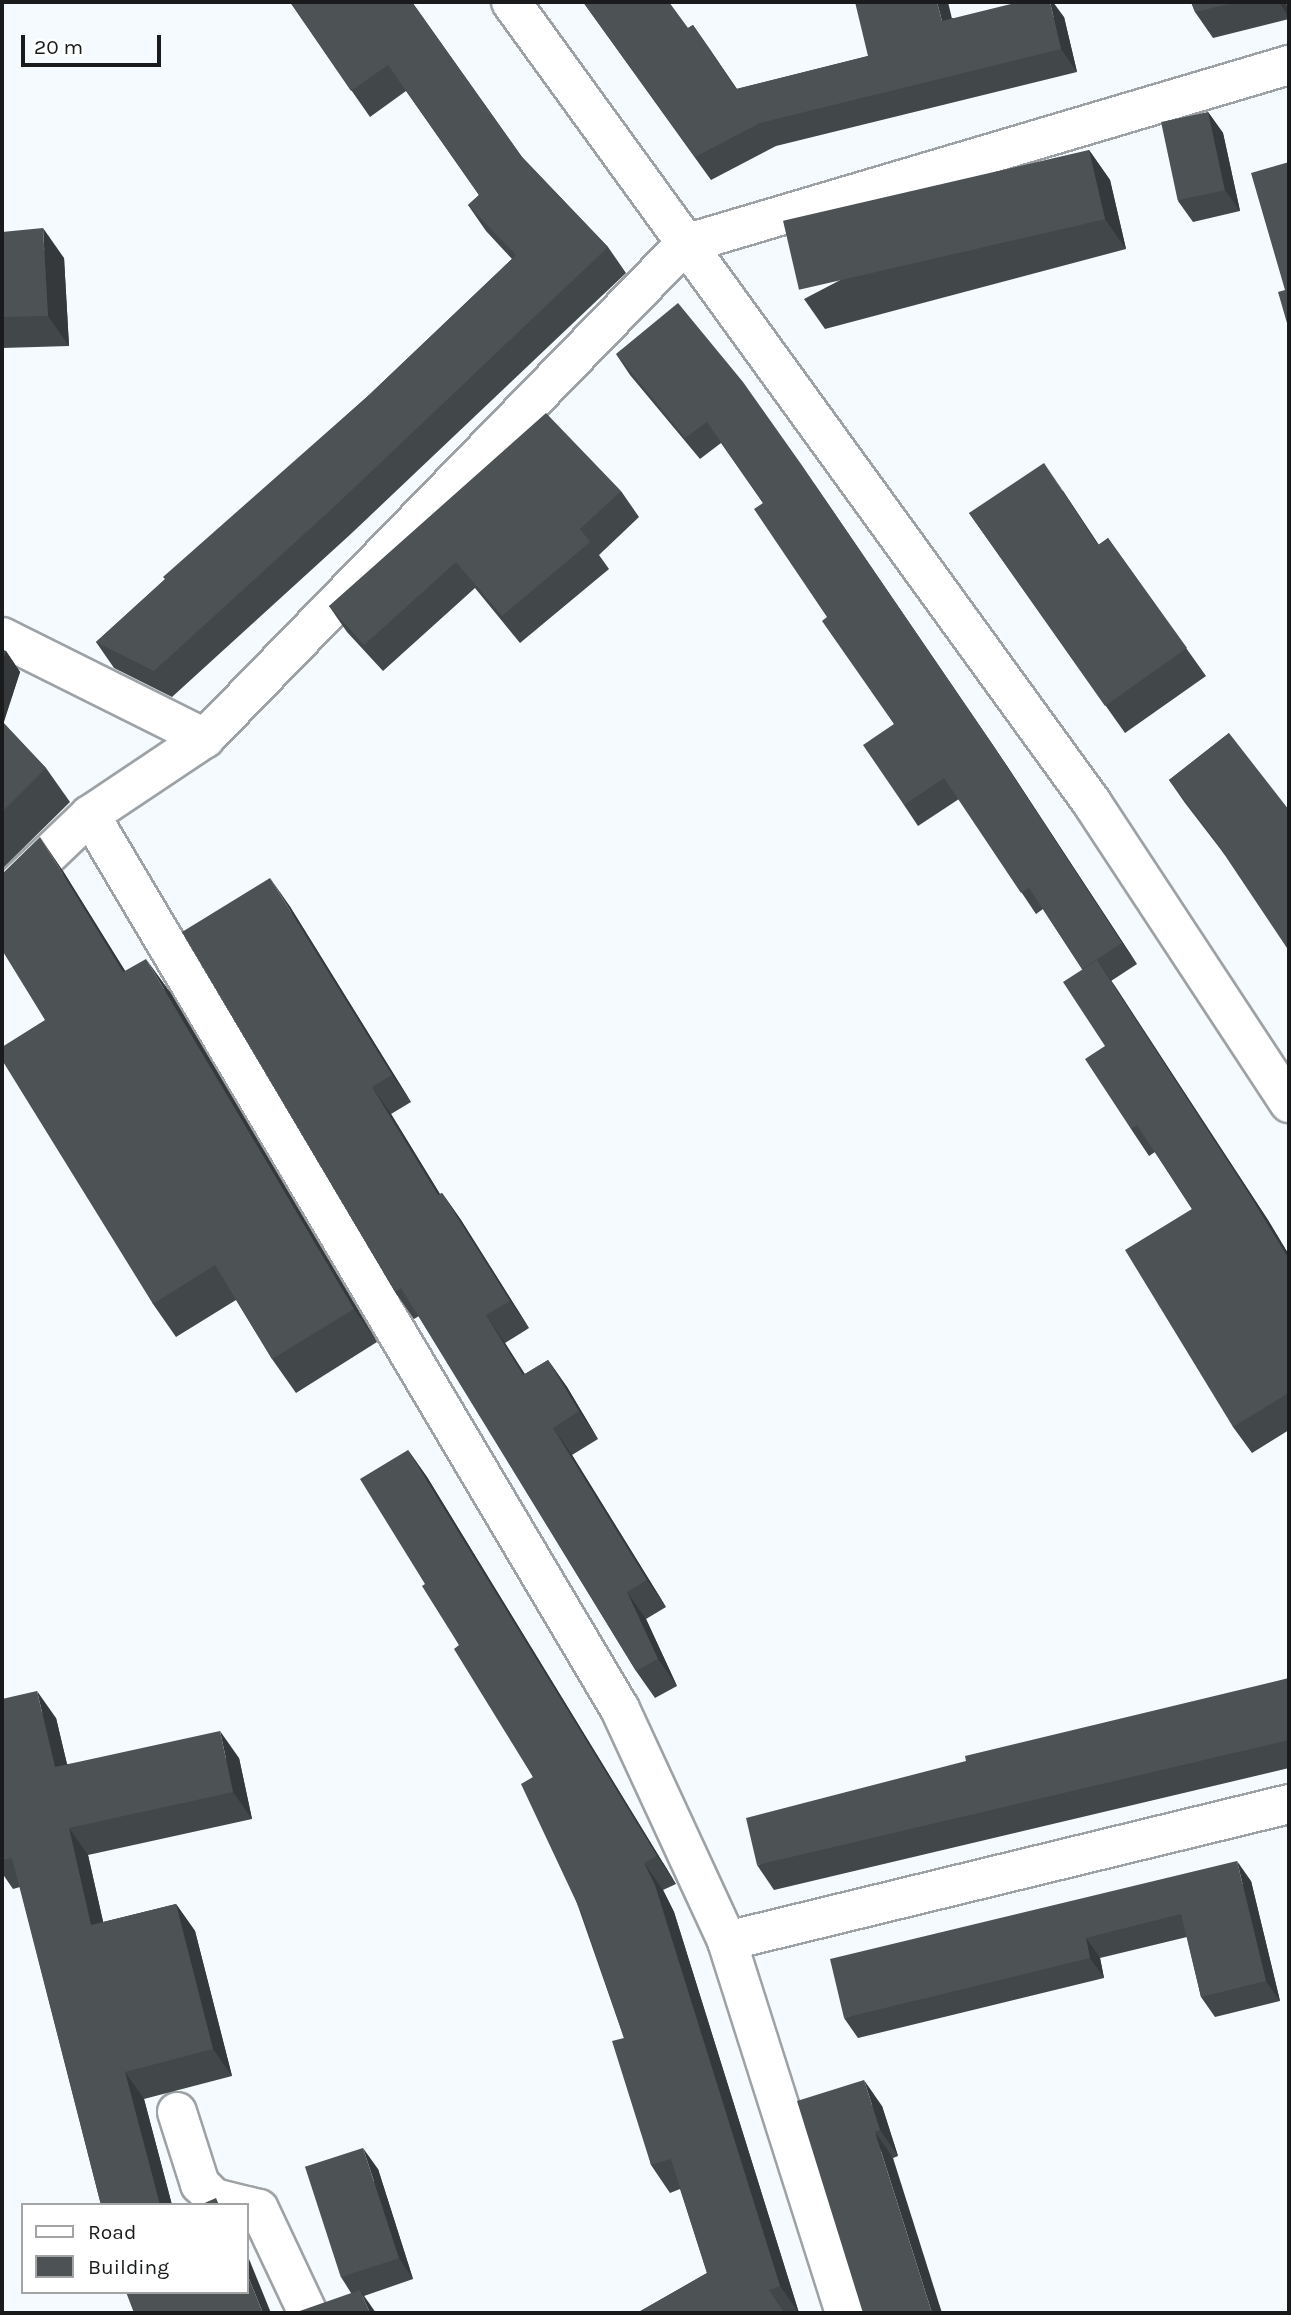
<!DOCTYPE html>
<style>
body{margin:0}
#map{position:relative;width:1291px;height:2315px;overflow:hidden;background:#f4fafd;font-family:Karla,sans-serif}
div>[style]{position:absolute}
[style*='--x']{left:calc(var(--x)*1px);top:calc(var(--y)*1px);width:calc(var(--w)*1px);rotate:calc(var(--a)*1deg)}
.roads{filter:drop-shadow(2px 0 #9ca2a5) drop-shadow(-2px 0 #9ca2a5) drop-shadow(0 2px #9ca2a5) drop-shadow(0 -2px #9ca2a5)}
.street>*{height:38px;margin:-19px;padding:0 19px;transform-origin:19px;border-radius:19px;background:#fff}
.wall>*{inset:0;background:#424749}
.shaded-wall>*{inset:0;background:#36393c}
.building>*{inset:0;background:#4d5255;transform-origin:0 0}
span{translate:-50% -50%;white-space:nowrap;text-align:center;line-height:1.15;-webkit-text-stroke:7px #fff;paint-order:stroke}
.frame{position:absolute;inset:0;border:4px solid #191b1c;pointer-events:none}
.legend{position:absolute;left:21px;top:2203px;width:228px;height:91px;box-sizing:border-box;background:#fff;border:2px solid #a3a4a4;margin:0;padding:9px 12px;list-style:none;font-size:21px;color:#191b1c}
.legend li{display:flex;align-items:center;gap:14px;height:35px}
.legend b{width:35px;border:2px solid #a3a4a4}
.scale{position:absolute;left:21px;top:35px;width:140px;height:32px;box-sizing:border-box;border:4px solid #191b1c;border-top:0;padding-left:9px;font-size:21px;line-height:24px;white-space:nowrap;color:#191b1c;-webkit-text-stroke:5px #fff;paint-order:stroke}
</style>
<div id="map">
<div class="roads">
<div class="street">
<i style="--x:511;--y:2;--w:990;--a:54.04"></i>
<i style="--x:1092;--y:803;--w:359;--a:56.7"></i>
<i style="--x:2;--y:637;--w:227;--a:26.5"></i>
<i style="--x:90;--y:815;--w:1039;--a:59.34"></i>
<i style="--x:620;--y:1709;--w:255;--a:65.2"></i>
<i style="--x:727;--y:1941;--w:390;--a:72.4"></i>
<i style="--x:2;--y:899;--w:122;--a:-43.7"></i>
<i style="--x:90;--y:815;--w:138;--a:-33.8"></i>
<i style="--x:205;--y:738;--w:689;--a:-45.82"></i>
<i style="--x:685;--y:244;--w:630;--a:-16.51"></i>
<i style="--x:727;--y:1941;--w:578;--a:-13.7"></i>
<i style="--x:177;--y:2112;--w:76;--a:72.3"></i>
<i style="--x:200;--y:2184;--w:20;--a:45"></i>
<i style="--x:214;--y:2198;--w:30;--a:14"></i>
<i style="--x:247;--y:2206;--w:12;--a:14"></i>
<i style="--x:259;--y:2209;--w:115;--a:64.8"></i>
</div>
</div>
<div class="wall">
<i style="clip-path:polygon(290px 2px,412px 2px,522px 157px,608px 247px,626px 273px,354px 531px,172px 697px,114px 668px,96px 642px,369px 395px,512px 259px,486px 231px,468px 205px,479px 195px,406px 91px,370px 117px)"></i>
<i style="clip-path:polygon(583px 2px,688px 28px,693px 25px,737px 89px,868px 56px,952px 18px,1064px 17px,1077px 72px,776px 146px,711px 180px)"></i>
<i style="clip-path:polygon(1191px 2px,1286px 2px,1289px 14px,1289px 19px,1213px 38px,1195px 12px)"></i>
<i style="clip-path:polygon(1208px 112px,1223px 133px,1240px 211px,1193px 222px,1178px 201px)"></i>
<i style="clip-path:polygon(1089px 150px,1110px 180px,1126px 249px,825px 329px,804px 299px)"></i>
<i style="clip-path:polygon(2px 232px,64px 258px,69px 346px,2px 348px)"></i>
<i style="clip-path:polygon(616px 354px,815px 485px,1007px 766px,1137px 964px,1111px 981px,1268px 1220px,1289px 1255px,1289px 1430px,1252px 1453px,1233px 1427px,1192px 1209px,1155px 1152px,1149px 1156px,1131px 1129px,1082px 969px,1043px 909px,1036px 914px,959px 799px,918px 826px,904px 805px,894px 724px,763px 503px,721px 443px,700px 459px,630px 375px)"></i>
<i style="clip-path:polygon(621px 491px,639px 517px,599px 555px,609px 569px,520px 643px,475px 588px,383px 671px,347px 632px,329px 606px)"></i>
<i style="clip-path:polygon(1063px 491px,1099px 545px,1108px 538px,1206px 676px,1125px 733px,969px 513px)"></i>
<i style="clip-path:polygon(2px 650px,6px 651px,20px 672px,3px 723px,46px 768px,70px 802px,2px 869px)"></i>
<i style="clip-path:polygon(1229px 733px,1225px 855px,1185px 803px,1169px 780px)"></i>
<i style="clip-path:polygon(63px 871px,125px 971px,170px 992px,377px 1342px,296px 1393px,272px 1359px,236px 1300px,176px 1337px,153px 1304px,45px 1020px)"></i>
<i style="clip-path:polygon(289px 905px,411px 1102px,391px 1114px,440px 1194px,442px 1193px,461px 1220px,529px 1328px,505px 1343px,525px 1374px,548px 1360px,567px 1387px,598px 1439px,572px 1455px,666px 1607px,646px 1619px,677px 1686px,655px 1698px,636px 1671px,419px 1316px,414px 1319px,395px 1292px)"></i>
<i style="clip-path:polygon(408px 1450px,427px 1477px,676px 1884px,663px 1890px,674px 1912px,799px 2313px,637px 2313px,707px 2273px,680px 2189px,670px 2193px,651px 2165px,624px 2038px,533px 1777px,425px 1584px)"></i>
<i style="clip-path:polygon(1289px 1678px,1289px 1768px,774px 1890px,757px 1865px)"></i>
<i style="clip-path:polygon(2px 1699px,56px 1718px,67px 1764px,239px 1758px,252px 1819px,88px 1855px,103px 1922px,176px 1904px,195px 1931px,232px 2076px,144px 2099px,172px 2205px,101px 2205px,20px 1887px,13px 1889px,2px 1873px)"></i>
<i style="clip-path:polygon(1251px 1881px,1280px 2001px,1215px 2017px,1201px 1997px,1187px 1937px,1100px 1958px,1104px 1978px,858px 2038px,844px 2018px)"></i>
<i style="clip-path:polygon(797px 2101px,882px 2106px,898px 2156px,893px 2158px)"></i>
<i style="clip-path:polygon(378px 2169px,413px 2279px,364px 2296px,351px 2293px,341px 2277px)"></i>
</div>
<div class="shaded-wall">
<i style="clip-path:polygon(937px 2px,948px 2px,958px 44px,942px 21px)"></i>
<i style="clip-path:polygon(1050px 2px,1053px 2px,1064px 17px,1077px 72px,1061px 49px)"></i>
<i style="clip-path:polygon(1279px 2px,1286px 2px,1289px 17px)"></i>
<i style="clip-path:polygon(693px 25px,709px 48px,752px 112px,736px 89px)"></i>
<i style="clip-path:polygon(1208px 112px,1223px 133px,1240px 211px,1225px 190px)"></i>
<i style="clip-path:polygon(1089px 150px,1110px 180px,1126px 249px,1105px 219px)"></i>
<i style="clip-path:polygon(43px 228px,64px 258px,69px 346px,48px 316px)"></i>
<i style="clip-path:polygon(1044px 463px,1063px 491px,1117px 573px,1098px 545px)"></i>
<i style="clip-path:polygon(815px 485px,1007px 766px,1137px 964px,1122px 943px)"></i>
<i style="clip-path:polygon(6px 651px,20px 672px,2px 728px,2px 663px)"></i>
<i style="clip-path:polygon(40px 837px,63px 871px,147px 1006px,123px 972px)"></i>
<i style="clip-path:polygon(270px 878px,289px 905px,411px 1102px,392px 1075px)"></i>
<i style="clip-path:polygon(146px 959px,170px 992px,377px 1342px,354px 1309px)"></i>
<i style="clip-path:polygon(1097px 960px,1115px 986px,1268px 1220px,1289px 1255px,1289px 1259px)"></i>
<i style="clip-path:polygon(372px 1087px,391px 1114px,457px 1222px,438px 1195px)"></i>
<i style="clip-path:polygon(442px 1193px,461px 1220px,529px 1328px,510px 1301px)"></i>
<i style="clip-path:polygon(486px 1315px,505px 1343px,542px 1403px,523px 1375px)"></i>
<i style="clip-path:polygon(548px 1360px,567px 1387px,598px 1439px,579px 1411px)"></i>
<i style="clip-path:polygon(553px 1428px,572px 1455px,666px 1607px,647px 1580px)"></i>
<i style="clip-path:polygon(408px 1450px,427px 1477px,676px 1884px,657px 1856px)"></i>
<i style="clip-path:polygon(627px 1592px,646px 1619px,677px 1686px,658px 1659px)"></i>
<i style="clip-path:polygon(37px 1691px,56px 1718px,74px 1794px,55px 1767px)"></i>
<i style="clip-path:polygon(220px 1731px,239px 1758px,252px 1819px,233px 1792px)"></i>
<i style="clip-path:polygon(69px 1828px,88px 1855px,110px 1952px,91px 1925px)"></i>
<i style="clip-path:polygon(1237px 1861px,1251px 1881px,1280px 2001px,1266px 1981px)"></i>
<i style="clip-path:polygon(644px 1863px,663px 1890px,674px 1912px,799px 2313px,780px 2286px)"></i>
<i style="clip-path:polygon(176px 1904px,195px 1931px,232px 2076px,213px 2049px)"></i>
<i style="clip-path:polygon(1086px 1938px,1100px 1958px,1104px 1978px,1090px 1958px)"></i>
<i style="clip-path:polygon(125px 2072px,144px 2099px,172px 2205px,160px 2205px)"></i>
<i style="clip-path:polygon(864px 2080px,882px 2106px,898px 2156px,880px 2130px)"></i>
<i style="clip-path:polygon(875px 2132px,893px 2158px,942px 2313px,932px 2313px)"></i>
<i style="clip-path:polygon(363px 2148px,378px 2169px,413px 2279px,399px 2258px)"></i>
<i style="clip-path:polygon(247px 2254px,271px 2313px,263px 2313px,247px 2274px)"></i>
<i style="clip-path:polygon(360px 2290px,376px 2313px,370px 2313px)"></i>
</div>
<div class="building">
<i style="clip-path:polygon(290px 2px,412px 2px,522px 157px,608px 247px,336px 505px,154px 671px,96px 642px,165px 579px,163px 577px,369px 395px,516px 255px,468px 205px,479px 195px,388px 65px,351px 91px)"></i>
<i style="clip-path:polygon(583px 2px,669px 2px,688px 28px,693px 25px,736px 89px,868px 56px,855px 2px,937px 2px,942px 21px,1019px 2px,1050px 2px,1061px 49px,760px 123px,695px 157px)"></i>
<i style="clip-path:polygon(1191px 2px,1238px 2px,1195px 12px)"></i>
<i style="left:1208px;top:112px;width:80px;height:48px;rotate:78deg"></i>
<i style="left:1089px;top:150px;width:71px;height:314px;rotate:77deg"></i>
<i style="clip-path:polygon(1289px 162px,1289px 330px,1278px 292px,1285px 290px,1251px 173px)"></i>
<i style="clip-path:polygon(43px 228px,48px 316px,2px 317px,2px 232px)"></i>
<i style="clip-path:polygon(678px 303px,743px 382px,801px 464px,993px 745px,1122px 943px,1082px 969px,1029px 888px,1021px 893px,944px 778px,904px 805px,863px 745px,894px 724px,822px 621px,827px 617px,754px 509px,763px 503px,707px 422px,685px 438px,616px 354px)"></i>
<i style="clip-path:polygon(546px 413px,621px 491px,580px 529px,590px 542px,502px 616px,456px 562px,364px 645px,329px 606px)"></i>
<i style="clip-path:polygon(1044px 463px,1098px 545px,1108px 538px,1187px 648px,1105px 706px,969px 513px)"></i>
<i style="clip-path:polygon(2px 650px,6px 651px,2px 663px)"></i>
<i style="clip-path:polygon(2px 721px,46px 768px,2px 812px)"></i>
<i style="clip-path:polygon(1229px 733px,1289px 810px,1289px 951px,1214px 839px,1169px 780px)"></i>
<i style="clip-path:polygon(40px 837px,123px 972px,146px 959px,354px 1309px,272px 1359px,215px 1265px,153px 1304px,2px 1060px,2px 1047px,45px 1020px,2px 950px,2px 874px)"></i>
<i style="clip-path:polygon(270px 878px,392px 1075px,372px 1087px,438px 1195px,442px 1193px,510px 1301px,486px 1315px,523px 1375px,548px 1360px,579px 1411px,553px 1428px,647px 1580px,627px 1592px,658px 1659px,636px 1671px,401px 1288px,395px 1292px,182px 932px)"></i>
<i style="clip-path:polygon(1097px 960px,1249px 1194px,1289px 1259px,1289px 1398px,1287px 1394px,1233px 1427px,1125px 1250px,1192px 1209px,1137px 1125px,1131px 1129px,1085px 1059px,1105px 1046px,1063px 982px)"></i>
<i style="clip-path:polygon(408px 1450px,657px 1856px,644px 1863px,655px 1885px,780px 2286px,769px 2290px,784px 2313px,637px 2313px,707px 2273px,671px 2159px,651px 2165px,612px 2041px,624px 2038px,582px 1914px,521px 1784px,533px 1777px,454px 1649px,459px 1645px,422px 1586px,425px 1584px,360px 1479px)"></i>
<i style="clip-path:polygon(1289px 1678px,1289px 1740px,757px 1865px,746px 1818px,966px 1761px,965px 1756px)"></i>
<i style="clip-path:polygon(37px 1691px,55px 1767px,220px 1731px,233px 1792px,69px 1828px,91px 1925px,176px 1904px,213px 2049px,125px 2072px,160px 2205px,101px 2205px,12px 1858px,2px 1860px,2px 1699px)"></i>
<i style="clip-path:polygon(1237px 1861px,1266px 1981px,1201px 1997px,1181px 1914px,1086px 1938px,1090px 1958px,844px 2018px,830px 1959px)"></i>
<i style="clip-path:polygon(864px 2080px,880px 2130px,875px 2132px,932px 2313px,863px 2313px,797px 2101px)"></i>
<i style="left:363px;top:2148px;width:116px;height:61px;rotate:72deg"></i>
<i style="clip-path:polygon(216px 2198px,219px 2205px,200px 2205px)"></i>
<i style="clip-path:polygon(247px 2274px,263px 2313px,134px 2313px,126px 2292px,247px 2292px)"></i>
<i style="clip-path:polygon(360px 2290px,370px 2313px,294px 2313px)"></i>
</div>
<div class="frame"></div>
<ul class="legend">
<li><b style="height:9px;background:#fff"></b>Road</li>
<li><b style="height:19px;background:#4d5255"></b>Building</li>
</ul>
<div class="scale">20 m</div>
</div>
